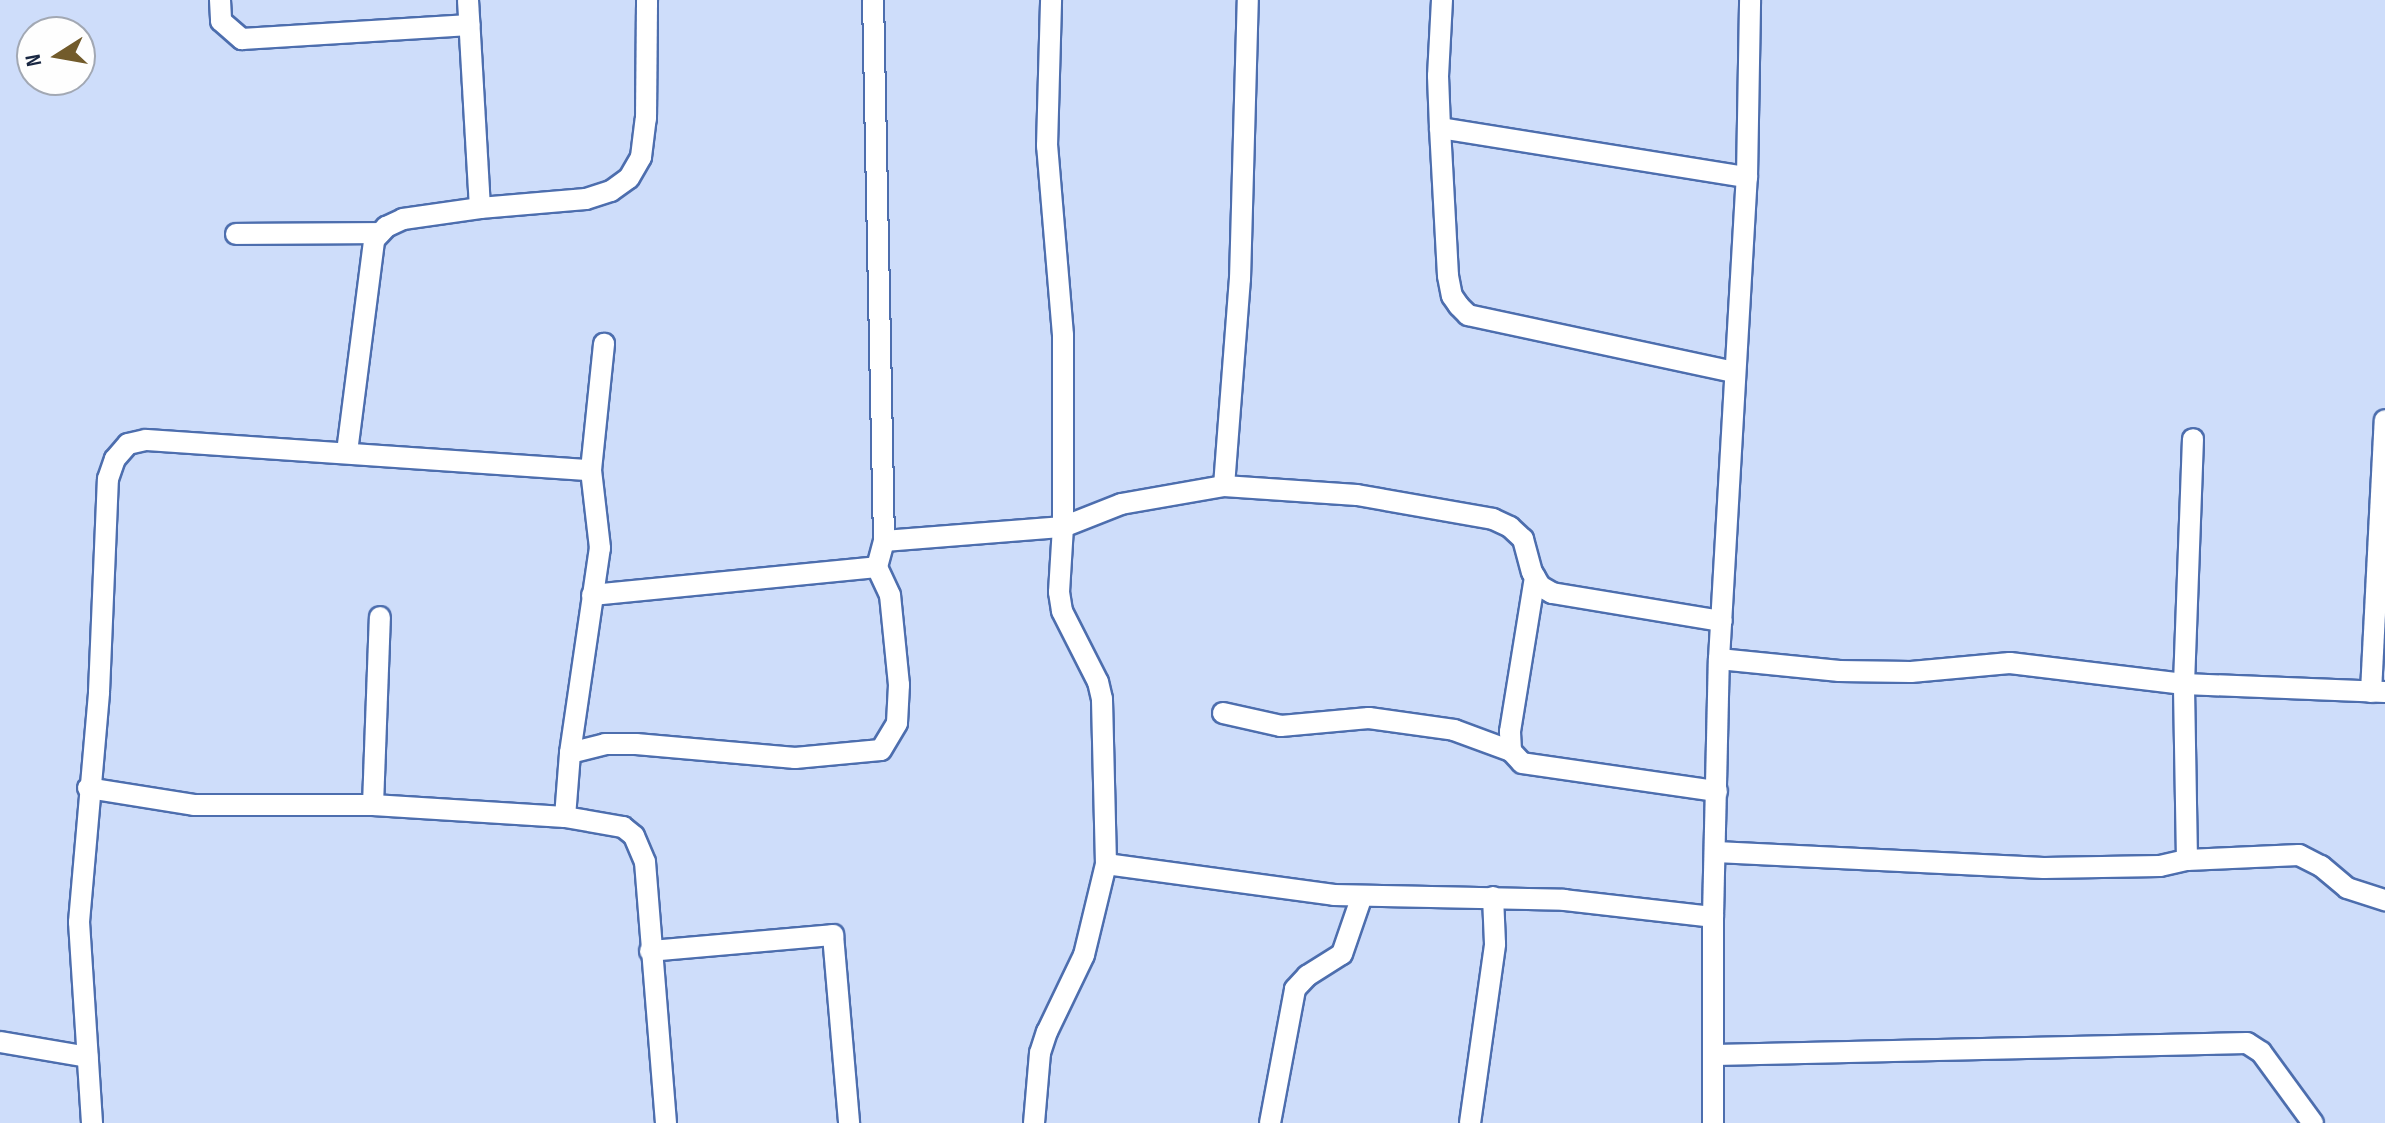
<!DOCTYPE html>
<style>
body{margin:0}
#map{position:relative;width:2385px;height:1123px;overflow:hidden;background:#ceddfa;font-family:"Sofia Sans Condensed",sans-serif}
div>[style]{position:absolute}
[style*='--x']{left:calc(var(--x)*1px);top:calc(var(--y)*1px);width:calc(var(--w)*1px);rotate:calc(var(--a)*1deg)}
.roads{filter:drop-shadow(2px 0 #4d6eae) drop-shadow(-2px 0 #4d6eae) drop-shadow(0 2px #4d6eae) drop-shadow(0 -2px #4d6eae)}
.street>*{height:20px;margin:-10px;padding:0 10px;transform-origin:10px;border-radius:10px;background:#fff}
span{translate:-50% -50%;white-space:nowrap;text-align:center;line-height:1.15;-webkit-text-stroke:8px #fefefe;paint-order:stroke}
.north{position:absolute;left:16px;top:16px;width:80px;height:80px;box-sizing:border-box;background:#fefefe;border:2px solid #a2a8b3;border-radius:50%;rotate:259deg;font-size:22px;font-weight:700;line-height:32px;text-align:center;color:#192742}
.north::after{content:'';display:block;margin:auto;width:28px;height:36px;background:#725b2b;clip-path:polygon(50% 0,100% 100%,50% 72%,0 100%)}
</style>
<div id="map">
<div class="roads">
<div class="street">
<i style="--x:220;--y:0;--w:21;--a:87"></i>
<i style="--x:221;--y:21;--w:28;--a:41"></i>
<i style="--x:242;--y:39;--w:228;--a:-3.5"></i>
<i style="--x:468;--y:0;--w:208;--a:86.7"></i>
<i style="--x:1442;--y:0;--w:76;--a:93"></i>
<i style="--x:1438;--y:76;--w:52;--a:87.8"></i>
<i style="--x:1440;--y:128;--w:148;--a:86.9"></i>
<i style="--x:1448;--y:276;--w:20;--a:79"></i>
<i style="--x:1452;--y:296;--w:12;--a:55"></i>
<i style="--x:1459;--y:306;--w:13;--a:45"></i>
<i style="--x:1468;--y:315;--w:272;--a:12.1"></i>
<i style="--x:1440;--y:128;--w:311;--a:9.1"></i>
<i style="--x:236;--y:234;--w:144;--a:-0.4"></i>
<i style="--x:347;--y:452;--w:214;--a:-82.7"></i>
<i style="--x:374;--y:240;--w:18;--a:-47"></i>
<i style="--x:386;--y:227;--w:19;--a:-25"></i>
<i style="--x:403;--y:219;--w:78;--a:-8.1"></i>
<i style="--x:480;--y:208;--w:106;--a:-4.9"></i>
<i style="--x:586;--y:199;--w:26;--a:-18"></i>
<i style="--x:611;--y:191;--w:22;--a:-36"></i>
<i style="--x:629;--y:178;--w:24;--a:-60"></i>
<i style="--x:641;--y:157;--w:38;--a:-83"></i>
<i style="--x:646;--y:119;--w:119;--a:-89.5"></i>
<i style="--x:1224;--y:486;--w:208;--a:-85.6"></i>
<i style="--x:1240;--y:279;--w:279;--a:-88.4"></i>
<i style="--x:884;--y:541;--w:180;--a:-4.5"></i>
<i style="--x:1063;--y:527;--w:62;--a:-21.6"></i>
<i style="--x:1121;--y:504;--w:105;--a:-9.9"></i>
<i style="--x:1224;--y:486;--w:133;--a:3.9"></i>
<i style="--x:1357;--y:495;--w:138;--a:10"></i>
<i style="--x:1493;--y:519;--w:19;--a:25"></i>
<i style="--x:1510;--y:527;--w:18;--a:43"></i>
<i style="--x:1523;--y:539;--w:34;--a:75"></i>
<i style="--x:1532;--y:572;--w:16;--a:60"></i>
<i style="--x:1540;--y:586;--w:14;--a:30"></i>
<i style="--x:1552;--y:593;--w:172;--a:9.4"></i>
<i style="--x:1535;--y:577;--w:157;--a:99.2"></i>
<i style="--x:1510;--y:732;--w:19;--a:87"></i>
<i style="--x:1511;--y:751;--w:16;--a:47"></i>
<i style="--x:1522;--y:763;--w:197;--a:8.2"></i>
<i style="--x:592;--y:595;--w:286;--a:-5.6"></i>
<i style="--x:877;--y:567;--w:27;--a:-75"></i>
<i style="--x:884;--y:541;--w:541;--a:-91.16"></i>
<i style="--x:1719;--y:659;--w:121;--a:5.7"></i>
<i style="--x:1839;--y:671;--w:72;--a:0.8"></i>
<i style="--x:1911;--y:672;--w:99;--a:-5.2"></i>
<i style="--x:2010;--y:663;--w:175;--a:6.9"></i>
<i style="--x:2184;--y:684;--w:201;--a:2.3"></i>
<i style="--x:2371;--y:692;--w:272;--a:-87.1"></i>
<i style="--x:1223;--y:713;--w:59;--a:12.6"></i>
<i style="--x:1281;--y:726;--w:88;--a:-5.2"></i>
<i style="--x:1369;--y:718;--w:86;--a:8"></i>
<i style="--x:1454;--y:730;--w:61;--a:20.2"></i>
<i style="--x:570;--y:753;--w:36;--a:-14"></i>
<i style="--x:605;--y:744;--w:31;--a:0"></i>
<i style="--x:636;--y:744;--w:160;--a:5"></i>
<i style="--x:795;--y:758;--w:86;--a:-5.3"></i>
<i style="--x:881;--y:750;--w:31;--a:-59"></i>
<i style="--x:897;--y:723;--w:38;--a:-87"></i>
<i style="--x:899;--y:685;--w:90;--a:-95.7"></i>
<i style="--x:890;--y:595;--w:31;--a:-115"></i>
<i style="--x:88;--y:788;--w:107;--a:9.1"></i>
<i style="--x:194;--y:805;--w:179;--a:0"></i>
<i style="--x:373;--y:805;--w:192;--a:3.6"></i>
<i style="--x:565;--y:817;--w:59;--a:9.8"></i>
<i style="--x:623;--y:827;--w:14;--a:39"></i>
<i style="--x:634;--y:836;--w:28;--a:67"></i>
<i style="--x:645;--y:862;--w:262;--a:85.4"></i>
<i style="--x:373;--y:805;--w:188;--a:-87.9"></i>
<i style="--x:565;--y:817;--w:64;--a:-85.5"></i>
<i style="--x:570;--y:753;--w:207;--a:-81.7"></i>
<i style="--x:600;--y:548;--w:79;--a:-96.6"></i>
<i style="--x:591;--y:470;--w:127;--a:-84.1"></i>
<i style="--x:1716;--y:852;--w:328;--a:2.8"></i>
<i style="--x:2044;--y:868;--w:116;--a:-1"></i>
<i style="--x:2160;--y:866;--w:28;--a:-13"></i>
<i style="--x:2187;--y:860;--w:176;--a:-91"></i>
<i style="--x:2184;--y:684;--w:245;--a:-87.9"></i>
<i style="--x:2187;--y:860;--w:112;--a:-2.6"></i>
<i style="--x:2299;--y:855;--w:25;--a:27"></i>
<i style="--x:2321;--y:866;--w:34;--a:40"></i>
<i style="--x:2347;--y:888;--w:40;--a:18"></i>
<i style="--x:1106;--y:864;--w:230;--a:7.7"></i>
<i style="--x:1334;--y:895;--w:230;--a:1.2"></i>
<i style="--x:1564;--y:900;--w:150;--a:6.5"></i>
<i style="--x:650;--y:951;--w:184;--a:-5"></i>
<i style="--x:833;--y:935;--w:189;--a:85.1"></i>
<i style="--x:0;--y:1042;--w:89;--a:9.7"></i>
<i style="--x:1715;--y:1055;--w:532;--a:-1.29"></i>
<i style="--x:2247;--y:1043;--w:17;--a:33"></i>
<i style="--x:2261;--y:1052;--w:88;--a:53.8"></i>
<i style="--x:92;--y:1123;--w:201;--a:-93.7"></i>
<i style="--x:79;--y:922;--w:231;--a:-85"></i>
<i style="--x:99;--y:692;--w:213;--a:-87.6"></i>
<i style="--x:108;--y:479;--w:21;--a:-71"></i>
<i style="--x:115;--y:459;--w:20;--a:-49"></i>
<i style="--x:128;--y:444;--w:18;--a:-13"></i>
<i style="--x:146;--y:440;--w:446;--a:3.9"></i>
<i style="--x:1034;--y:1123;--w:70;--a:-85.1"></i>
<i style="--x:1040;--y:1053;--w:22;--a:-72"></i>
<i style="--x:1047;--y:1032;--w:85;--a:-64.3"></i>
<i style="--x:1084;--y:955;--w:94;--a:-76.4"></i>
<i style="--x:1106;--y:864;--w:165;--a:-91.4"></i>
<i style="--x:1102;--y:699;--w:17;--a:-103"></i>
<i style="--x:1098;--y:682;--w:80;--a:-116.9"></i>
<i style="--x:1062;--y:611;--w:19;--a:-99"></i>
<i style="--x:1059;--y:592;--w:65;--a:-86.5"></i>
<i style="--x:1063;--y:527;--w:192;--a:-90"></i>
<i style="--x:1063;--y:335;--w:190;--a:-94.8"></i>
<i style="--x:1047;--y:146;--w:146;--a:-88.4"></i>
<i style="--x:1270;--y:1123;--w:136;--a:-79.4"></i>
<i style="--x:1295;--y:989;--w:18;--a:-47"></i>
<i style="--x:1307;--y:976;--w:41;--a:-32.2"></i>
<i style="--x:1342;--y:954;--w:61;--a:-71"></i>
<i style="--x:1470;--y:1123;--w:181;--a:-82"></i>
<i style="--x:1495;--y:944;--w:47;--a:-92.4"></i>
<i style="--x:1713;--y:1123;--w:206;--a:-90"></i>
<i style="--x:1713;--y:917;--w:258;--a:-88.7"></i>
<i style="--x:1719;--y:659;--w:483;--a:-86.7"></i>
<i style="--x:1747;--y:177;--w:177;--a:-89"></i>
</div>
</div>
<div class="north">N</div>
</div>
